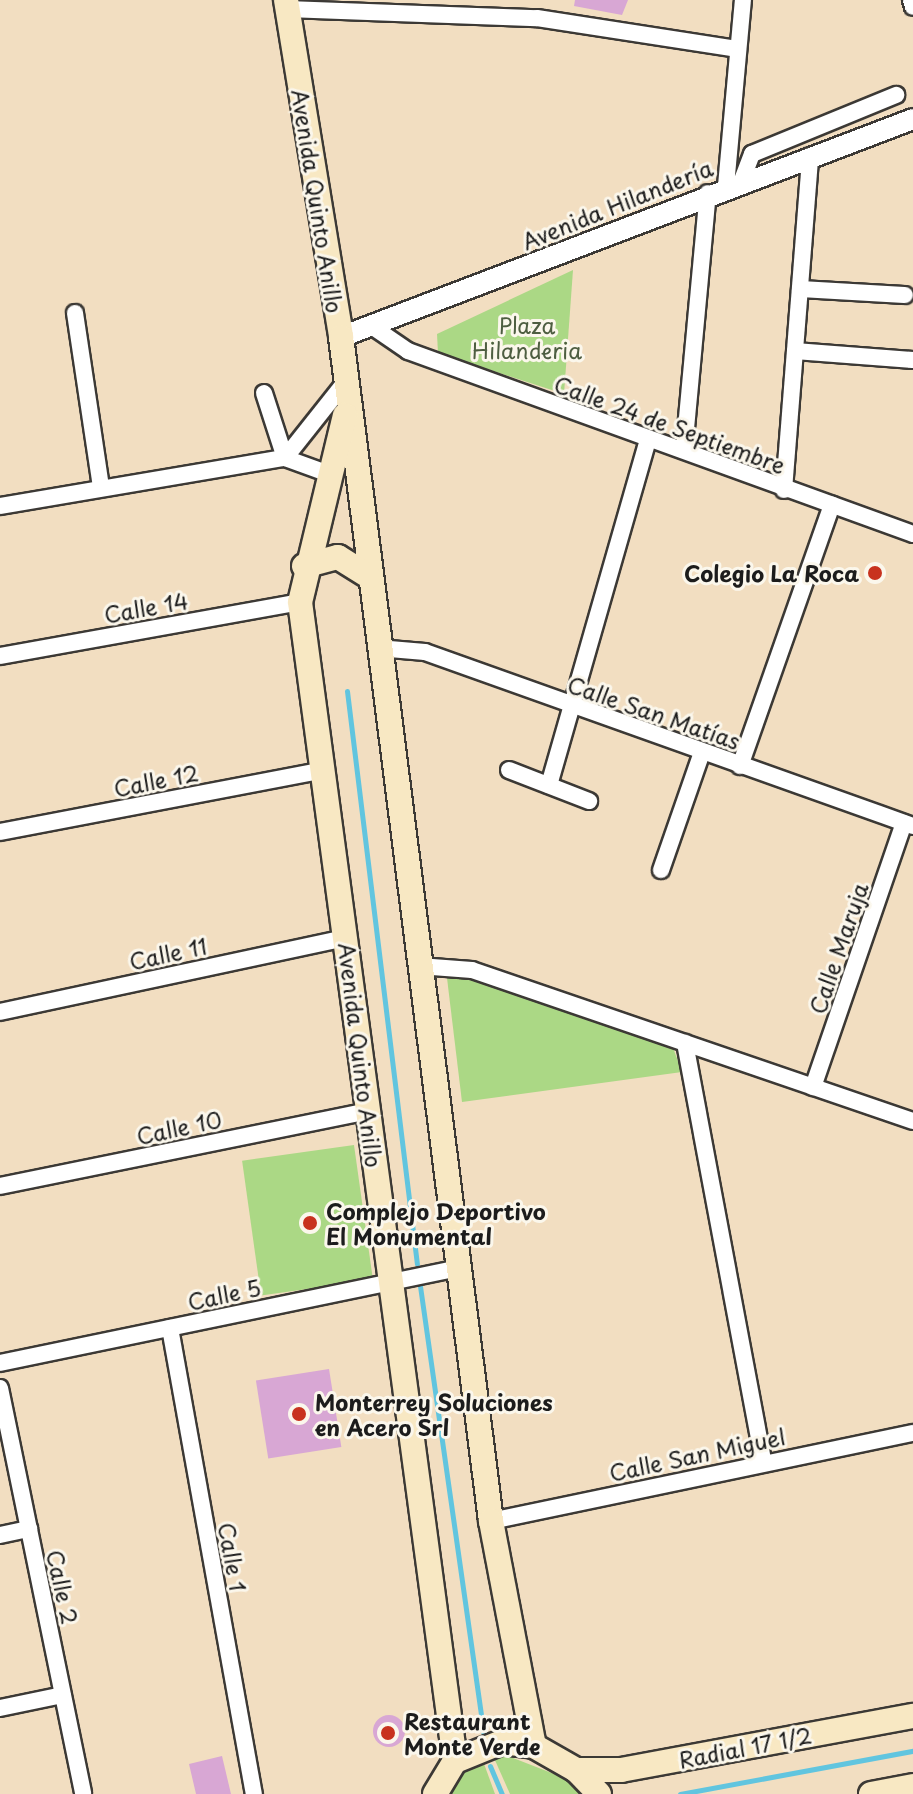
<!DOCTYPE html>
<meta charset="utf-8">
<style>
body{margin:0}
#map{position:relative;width:913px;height:1794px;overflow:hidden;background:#f2dec1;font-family:"Playpen Sans",sans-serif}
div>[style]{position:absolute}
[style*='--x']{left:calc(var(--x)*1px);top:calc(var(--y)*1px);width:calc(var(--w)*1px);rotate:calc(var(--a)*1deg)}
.green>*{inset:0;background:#abd885;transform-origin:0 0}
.stream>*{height:5px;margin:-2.5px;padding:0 2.5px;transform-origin:2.5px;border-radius:2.5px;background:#61c5df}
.building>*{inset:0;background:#d8a7d4;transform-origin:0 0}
.round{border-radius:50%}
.roads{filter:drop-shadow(2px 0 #3c3935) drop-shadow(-2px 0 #3c3935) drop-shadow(0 2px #3c3935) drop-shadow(0 -2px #3c3935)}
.minor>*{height:16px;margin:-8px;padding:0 8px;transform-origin:8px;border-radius:8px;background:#fff}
.tertiary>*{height:20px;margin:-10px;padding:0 10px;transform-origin:10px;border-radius:10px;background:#fff}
.secondary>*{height:24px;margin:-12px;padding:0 12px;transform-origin:12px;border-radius:12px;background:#f8e8c3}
.dots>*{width:22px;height:22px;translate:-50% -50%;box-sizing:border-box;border:4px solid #fbf7ec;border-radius:50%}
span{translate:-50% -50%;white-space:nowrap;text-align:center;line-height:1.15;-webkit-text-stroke:6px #fbf7ec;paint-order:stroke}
.street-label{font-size:22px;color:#1c1c1c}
.park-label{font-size:22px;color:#4e5e41}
.poi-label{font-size:22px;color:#1c1c1c;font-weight:700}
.right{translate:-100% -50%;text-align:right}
.left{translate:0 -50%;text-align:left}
</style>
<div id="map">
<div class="green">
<i style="clip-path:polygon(573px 270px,564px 394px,438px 353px,437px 334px)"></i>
<i style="clip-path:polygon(447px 978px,489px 980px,672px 1045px,682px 1072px,462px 1102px)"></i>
<i style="left:354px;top:1145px;width:136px;height:113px;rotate:82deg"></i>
<i style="clip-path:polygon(508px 1756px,562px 1777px,586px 1794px,510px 1794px,494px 1758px)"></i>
<i style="clip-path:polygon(483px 1761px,495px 1794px,442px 1794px,456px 1772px)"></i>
</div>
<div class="stream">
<i style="--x:347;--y:691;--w:577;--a:83.04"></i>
<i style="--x:420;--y:1286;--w:455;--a:81.9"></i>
<i style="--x:490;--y:1766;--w:30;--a:67"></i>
<i style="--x:680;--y:1794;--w:237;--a:-10.5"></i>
</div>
<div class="building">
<i style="clip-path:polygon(575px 0,628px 0,622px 15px,574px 6px)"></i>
<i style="left:329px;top:1369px;width:79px;height:74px;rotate:81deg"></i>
<i class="round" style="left:373px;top:1715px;width:32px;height:32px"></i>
<i style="clip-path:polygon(222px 1756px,231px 1794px,196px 1794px,189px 1764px)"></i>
</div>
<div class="roads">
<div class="minor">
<i style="--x:911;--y:0;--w:7;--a:74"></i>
<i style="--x:287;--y:9;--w:250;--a:2.1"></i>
<i style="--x:537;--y:18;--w:202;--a:8.8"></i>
<i style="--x:742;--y:180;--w:28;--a:-69"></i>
<i style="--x:752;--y:154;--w:156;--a:-22.3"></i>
<i style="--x:726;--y:186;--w:187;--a:-84.8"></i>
<i style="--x:800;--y:289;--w:105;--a:3.3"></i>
<i style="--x:75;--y:313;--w:177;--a:81.5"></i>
<i style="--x:373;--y:327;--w:42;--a:34.4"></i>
<i style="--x:408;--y:351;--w:537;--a:19.92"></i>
<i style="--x:795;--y:351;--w:118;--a:4.4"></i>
<i style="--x:264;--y:393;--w:68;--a:72.1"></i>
<i style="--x:285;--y:458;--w:47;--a:20"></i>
<i style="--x:684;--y:450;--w:258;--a:-84.7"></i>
<i style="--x:784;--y:490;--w:335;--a:-85.5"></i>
<i style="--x:0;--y:506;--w:289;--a:-9.6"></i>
<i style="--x:285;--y:458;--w:98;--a:-51.6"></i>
<i style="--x:378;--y:648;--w:47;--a:4.9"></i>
<i style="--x:425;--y:652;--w:518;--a:19.62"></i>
<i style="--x:0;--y:656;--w:305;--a:-10.2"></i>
<i style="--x:740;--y:766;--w:277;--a:-70.6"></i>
<i style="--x:509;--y:770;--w:86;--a:21.2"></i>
<i style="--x:549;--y:785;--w:360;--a:-74"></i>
<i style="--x:0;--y:832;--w:327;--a:-10.8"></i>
<i style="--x:661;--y:870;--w:125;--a:-70.8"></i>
<i style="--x:419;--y:966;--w:53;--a:4.3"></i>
<i style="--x:472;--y:970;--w:466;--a:18.9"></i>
<i style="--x:0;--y:1012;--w:354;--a:-12.1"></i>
<i style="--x:685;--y:1043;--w:425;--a:79.4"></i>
<i style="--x:813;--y:1087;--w:279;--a:-71"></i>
<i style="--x:0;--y:1186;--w:375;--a:-11.5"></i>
<i style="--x:170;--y:1328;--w:474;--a:79.8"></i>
<i style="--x:0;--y:1363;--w:468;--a:-11.7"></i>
<i style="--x:0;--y:1388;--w:414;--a:78.4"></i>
<i style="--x:491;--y:1521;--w:431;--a:-11.8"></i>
<i style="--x:0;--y:1535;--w:30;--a:-12"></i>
<i style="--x:0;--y:1708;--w:64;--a:-11.7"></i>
</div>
<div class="tertiary">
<i style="--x:341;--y:337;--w:612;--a:-20.86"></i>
</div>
<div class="secondary">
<i style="--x:286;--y:0;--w:341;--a:80.7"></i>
<i style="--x:341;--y:337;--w:1193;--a:82.78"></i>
<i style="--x:491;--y:1521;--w:229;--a:79.2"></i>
<i style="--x:345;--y:415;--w:192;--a:103.5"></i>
<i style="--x:300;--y:602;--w:1169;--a:82.38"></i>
<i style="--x:304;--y:566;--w:35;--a:-15"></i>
<i style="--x:338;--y:557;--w:36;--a:32"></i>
<i style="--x:576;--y:1770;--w:45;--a:0"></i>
<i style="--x:621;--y:1770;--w:297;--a:-10.5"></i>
<i style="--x:435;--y:1794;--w:39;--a:-59"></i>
<i style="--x:455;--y:1761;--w:51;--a:-22"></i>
<i style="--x:502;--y:1742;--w:32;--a:7"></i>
<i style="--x:534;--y:1746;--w:48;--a:29.7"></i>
<i style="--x:576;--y:1770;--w:33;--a:46"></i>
<i style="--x:871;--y:1794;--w:43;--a:-10.8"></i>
</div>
</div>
<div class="dots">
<i style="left:875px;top:573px;background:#c8321e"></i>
<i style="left:310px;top:1223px;background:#c8321e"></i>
<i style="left:299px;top:1414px;background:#c8321e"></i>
<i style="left:388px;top:1733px;background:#c8321e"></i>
</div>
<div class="street-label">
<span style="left:318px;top:201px;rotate:81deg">Avenida Quinto Anillo</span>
<span style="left:617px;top:204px;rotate:-22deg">Avenida Hilandería</span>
<span style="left:670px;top:424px;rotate:20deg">Calle 24 de Septiembre</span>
<span style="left:146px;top:607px;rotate:-10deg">Calle 14</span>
<span style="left:654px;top:712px;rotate:19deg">Calle San Matías</span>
<span style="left:156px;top:780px;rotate:-11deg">Calle 12</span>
<span style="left:838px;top:948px;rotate:-71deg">Calle Maruja</span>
<span style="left:168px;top:953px;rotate:-12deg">Calle 11</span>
<span style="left:361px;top:1055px;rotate:83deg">Avenida Quinto Anillo</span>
<span style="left:179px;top:1127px;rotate:-12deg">Calle 10</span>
<span style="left:224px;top:1294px;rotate:-12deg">Calle 5</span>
<span style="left:697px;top:1454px;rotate:-12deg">Calle San Miguel</span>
<span style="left:233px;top:1557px;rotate:80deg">Calle 1</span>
<span style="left:63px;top:1587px;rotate:78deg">Calle 2</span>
<span style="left:745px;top:1747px;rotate:-11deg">Radial 17 1/2</span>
</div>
<div class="park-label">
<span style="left:527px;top:337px">Plaza<br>Hilanderia</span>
</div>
<div class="poi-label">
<span class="right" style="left:859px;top:573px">Colegio La Roca</span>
<span class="left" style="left:326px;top:1223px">Complejo Deportivo<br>El Monumental</span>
<span class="left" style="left:315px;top:1414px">Monterrey Soluciones<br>en Acero Srl</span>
<span class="left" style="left:404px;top:1733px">Restaurant<br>Monte Verde</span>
</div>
</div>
